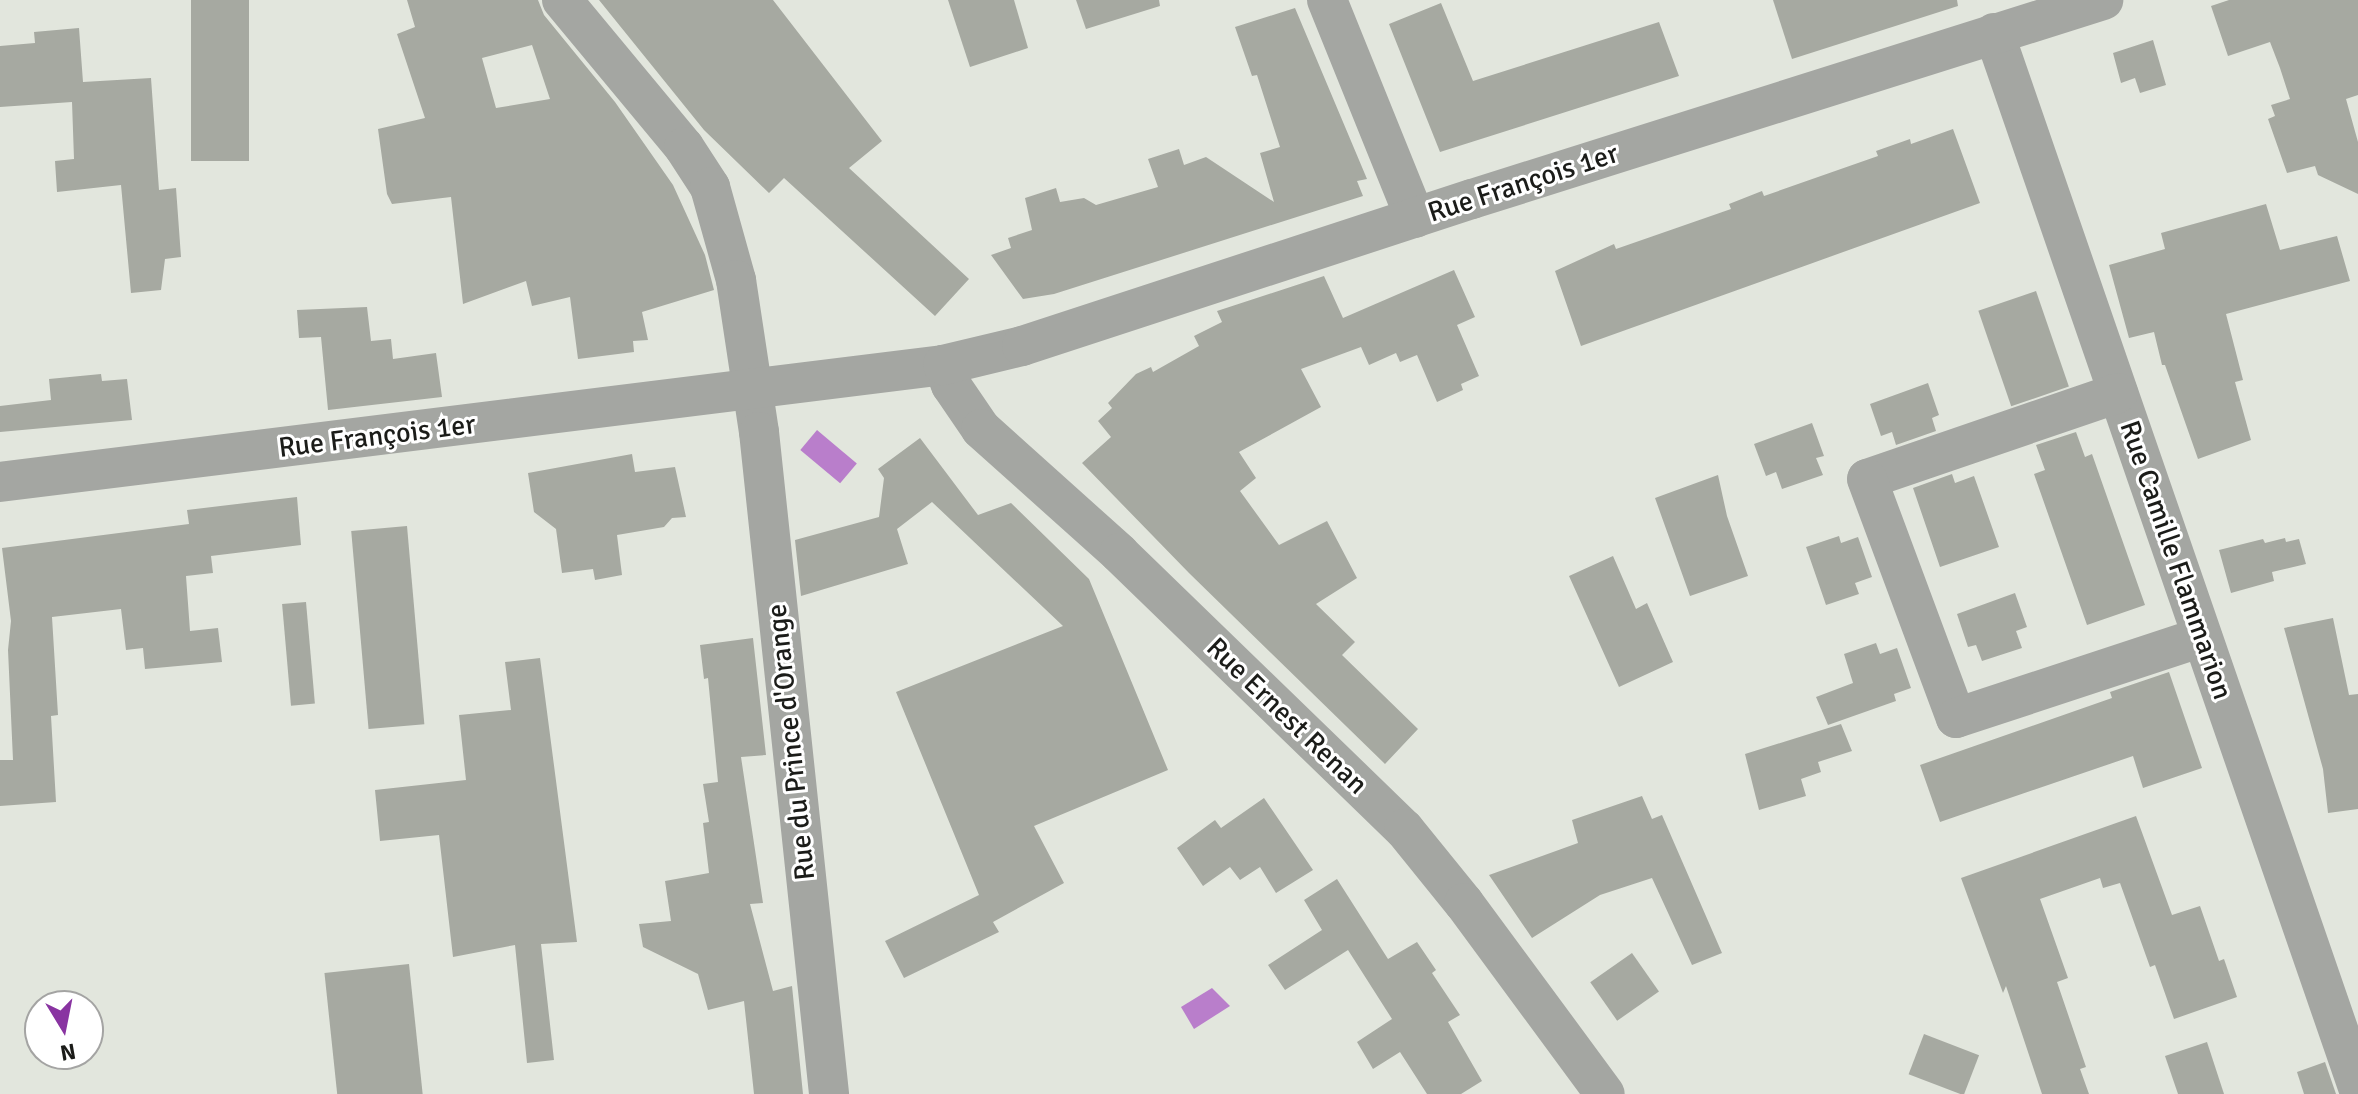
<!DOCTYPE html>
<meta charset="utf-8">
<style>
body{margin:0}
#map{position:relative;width:2358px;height:1094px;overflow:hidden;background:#e2e6dd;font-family:Signika,sans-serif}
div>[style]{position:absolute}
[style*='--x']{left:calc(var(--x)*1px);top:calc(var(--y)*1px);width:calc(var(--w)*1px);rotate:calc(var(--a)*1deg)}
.water>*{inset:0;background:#b97ecb;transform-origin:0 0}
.building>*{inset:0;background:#a6a9a1;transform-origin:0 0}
.street>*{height:40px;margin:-20px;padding:0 20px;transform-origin:20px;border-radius:20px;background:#a4a6a2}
span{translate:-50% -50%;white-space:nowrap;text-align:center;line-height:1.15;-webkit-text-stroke:6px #fff;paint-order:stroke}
.street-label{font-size:28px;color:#1b1c19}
.north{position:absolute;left:24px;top:990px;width:80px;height:80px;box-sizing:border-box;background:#fff;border:2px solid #a4a4a3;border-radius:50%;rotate:170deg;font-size:22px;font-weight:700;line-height:32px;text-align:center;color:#1b1c19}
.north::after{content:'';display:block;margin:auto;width:28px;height:36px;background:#8934a1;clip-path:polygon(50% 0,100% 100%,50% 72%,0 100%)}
</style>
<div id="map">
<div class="water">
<i style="left:817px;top:430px;width:52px;height:26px;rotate:40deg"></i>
<i style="clip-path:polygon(1212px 988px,1230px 1006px,1194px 1029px,1181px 1007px)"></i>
</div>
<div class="building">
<i style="left:191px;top:0;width:58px;height:161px"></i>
<i style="clip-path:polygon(evenodd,407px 0,538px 0,544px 15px,615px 102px,673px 185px,705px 255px,714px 290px,642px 312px,648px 340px,633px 341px,634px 352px,578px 359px,570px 297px,532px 306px,526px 281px,463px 304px,451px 197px,392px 204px,387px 194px,378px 129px,425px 118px,397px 34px,415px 27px,407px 0,532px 45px,550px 99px,496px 108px,482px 58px,532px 45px)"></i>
<i style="clip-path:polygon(599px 0,773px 0,882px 141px,849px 168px,969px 279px,935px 316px,784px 178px,769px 193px,704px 130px)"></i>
<i style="clip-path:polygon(948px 0,1014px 0,1028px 48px,970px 67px)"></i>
<i style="clip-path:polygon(1076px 0,1159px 0,1160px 6px,1086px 29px)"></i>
<i style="clip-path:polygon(1773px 0,1957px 0,1958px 6px,1792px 59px)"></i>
<i style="clip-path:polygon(2229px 0,2358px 0,2358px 95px,2346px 99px,2358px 142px,2358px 194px,2318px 175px,2315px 166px,2287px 173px,2268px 119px,2275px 116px,2271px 105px,2290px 99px,2280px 68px,2270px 42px,2228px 56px,2211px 6px)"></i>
<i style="clip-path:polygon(1441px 3px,1473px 81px,1659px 22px,1679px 76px,1440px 152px,1389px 24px)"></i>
<i style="clip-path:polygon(1295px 8px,1367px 179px,1357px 181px,1363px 196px,1054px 294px,1023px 299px,991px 255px,1011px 248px,1008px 238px,1032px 230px,1025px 198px,1056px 188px,1060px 202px,1084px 198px,1096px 205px,1158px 187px,1148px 159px,1179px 149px,1184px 165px,1206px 157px,1274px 202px,1260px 153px,1280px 147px,1257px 75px,1252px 76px,1235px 27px)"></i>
<i style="clip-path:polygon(79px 28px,83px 82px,151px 78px,159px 190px,176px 188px,181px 257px,165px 259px,161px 290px,131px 293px,121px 185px,57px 192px,55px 161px,74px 159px,72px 102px,0 107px,0 46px,35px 43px,34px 32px)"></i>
<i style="clip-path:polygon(2153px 40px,2166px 85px,2140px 93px,2135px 78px,2121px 83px,2113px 53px)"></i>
<i style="clip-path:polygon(1953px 129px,1980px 203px,1581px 346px,1555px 271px,1614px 244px,1616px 249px,1731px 209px,1729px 204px,1762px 191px,1764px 196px,1878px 156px,1876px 151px,1910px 139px,1911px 144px)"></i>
<i style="clip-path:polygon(2266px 204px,2280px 250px,2337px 236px,2350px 281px,2226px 314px,2243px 380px,2235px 382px,2251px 440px,2198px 459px,2165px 365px,2162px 365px,2154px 332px,2129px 338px,2109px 265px,2165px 249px,2161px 233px)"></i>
<i style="clip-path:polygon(1454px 270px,1475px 317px,1457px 325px,1479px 376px,1461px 384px,1463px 390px,1437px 402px,1417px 355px,1400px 362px,1396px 353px,1369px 365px,1361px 347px,1301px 369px,1321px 407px,1239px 452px,1256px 478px,1240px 491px,1279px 545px,1327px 521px,1357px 578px,1316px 604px,1355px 642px,1342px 655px,1418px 729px,1385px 764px,1189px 573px,1082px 463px,1111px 437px,1098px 421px,1112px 408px,1108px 403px,1136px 374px,1151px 367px,1153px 372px,1199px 346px,1194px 336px,1222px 322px,1217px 311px,1324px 276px,1343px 318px)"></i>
<i style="left:2036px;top:291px;width:101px;height:61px;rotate:71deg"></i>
<i style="clip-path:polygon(367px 307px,371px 341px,391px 339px,393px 359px,436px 353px,442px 397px,328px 410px,321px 337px,299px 338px,297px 310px)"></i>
<i style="clip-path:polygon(101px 374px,102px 381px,127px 379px,132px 420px,0 432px,0 406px,51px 400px,49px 379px)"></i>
<i style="clip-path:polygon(1928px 383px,1939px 415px,1932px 418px,1936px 431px,1896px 445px,1892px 432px,1881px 436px,1870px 404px)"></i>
<i style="clip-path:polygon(1812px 423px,1824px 456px,1816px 458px,1823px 475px,1782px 489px,1776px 472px,1766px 476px,1754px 444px)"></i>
<i style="clip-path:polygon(2076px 432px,2085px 457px,2092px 454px,2145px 605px,2087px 625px,2034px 474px,2045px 470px,2036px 445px)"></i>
<i style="clip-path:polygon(920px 438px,978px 515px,1011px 503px,1089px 579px,1168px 770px,1034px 826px,1064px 883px,993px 922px,999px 932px,904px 978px,885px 941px,979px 895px,896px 692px,1063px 626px,932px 502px,897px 529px,908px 564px,801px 596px,795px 540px,879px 517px,884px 478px,878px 469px)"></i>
<i style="clip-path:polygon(632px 454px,635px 472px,675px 467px,686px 517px,672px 518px,664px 527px,617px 535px,622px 575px,595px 580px,593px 569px,562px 573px,556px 529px,534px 512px,528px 473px)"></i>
<i style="clip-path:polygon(1952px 474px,1955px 483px,1974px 476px,1999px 547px,1940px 567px,1913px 488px)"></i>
<i style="clip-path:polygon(1718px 475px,1727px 516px,1748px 576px,1690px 596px,1655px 498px)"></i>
<i style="clip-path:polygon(297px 497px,301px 545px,211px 556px,213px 573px,186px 576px,190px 631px,218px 628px,222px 662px,145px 669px,143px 648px,126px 650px,121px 609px,52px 617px,58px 715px,51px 716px,56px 802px,0 806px,0 760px,13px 760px,8px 650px,11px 621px,2px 548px,189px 524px,187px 510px)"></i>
<i style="left:407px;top:526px;width:199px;height:56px;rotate:85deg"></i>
<i style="clip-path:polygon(1839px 536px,1841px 543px,1858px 537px,1872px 577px,1855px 583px,1859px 594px,1826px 605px,1806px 547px)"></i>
<i style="clip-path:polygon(2285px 538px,2286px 542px,2299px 539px,2306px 564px,2272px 572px,2274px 581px,2231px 593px,2219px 550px,2263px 539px,2265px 543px)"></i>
<i style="clip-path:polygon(1613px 556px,1636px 609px,1647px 603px,1673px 662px,1619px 687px,1569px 576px)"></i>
<i style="clip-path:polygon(2015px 593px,2027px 627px,2016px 631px,2022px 648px,1982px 661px,1976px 645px,1968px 647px,1957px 614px)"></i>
<i style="left:306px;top:602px;width:102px;height:24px;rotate:85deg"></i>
<i style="clip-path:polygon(2333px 618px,2349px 695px,2358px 694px,2358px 809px,2328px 813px,2323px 769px,2284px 628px)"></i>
<i style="clip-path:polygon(753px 638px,766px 755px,741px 757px,763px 903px,750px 904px,773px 991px,792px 986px,803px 1094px,754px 1094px,744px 1001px,708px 1010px,698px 974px,643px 947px,639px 924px,671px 921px,665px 881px,709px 873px,703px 823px,709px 822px,703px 784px,718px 782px,708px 678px,704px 679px,700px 645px)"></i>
<i style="clip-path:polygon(1876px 643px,1880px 654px,1897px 648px,1911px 688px,1894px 694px,1896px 701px,1828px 725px,1816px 697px,1853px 683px,1844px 654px)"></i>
<i style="clip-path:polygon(540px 658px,577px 942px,541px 944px,554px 1060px,527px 1063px,515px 945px,453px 957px,439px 835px,380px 841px,375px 790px,466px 780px,459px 715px,511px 710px,505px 662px)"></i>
<i style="clip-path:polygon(2169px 672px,2202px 768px,2143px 788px,2133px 756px,1940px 822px,1920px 765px,2112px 698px,2110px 692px)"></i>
<i style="clip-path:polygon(1841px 724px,1852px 751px,1818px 762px,1821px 772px,1801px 779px,1806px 796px,1759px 810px,1745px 754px)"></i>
<i style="clip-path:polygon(1642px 796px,1652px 819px,1662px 815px,1722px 953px,1692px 965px,1652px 878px,1600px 895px,1532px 938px,1489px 875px,1578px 843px,1572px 820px)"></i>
<i style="clip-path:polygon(1264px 798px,1313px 870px,1276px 893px,1260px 867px,1240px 880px,1230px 867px,1203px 886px,1177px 848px,1215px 820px,1221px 828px)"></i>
<i style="clip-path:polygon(2136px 816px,2172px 915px,2200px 906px,2219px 961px,2224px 959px,2237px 997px,2174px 1019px,2155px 965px,2150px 967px,2120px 883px,2103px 888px,2100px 878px,2040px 899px,2068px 978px,2057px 982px,2086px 1067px,2080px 1069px,2089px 1094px,2042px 1094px,2006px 986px,2003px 993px,1961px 878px)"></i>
<i style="clip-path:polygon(1337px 879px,1388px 959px,1417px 942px,1436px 970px,1432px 973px,1460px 1015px,1448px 1022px,1482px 1081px,1461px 1094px,1427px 1094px,1400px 1052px,1373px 1069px,1357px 1042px,1392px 1019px,1348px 950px,1285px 990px,1268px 965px,1322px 930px,1304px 900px)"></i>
<i style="left:1632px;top:953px;width:47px;height:51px;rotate:55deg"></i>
<i style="left:409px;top:964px;width:131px;height:85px;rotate:84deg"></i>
<i style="left:1924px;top:1034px;width:59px;height:43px;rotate:21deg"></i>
<i style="clip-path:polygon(2207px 1042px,2224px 1094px,2178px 1094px,2165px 1056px)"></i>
<i style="clip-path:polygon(2325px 1062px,2336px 1094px,2304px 1094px,2297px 1072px)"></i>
</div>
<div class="street">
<i style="--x:562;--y:0;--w:191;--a:50.3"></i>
<i style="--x:684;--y:147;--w:48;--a:57"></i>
<i style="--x:710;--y:187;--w:97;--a:74.4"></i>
<i style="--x:736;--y:280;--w:154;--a:81.4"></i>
<i style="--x:759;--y:432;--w:666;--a:83.96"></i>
<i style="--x:1327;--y:0;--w:235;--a:68"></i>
<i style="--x:1994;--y:33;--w:1115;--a:70.95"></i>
<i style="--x:943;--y:365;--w:22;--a:68"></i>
<i style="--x:951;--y:385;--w:53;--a:55.7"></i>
<i style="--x:981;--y:429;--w:186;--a:41.9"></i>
<i style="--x:1119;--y:553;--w:397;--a:44.1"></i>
<i style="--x:1404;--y:829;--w:95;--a:51"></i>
<i style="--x:1464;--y:903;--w:237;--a:53.6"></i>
<i style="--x:2118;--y:393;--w:265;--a:161.1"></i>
<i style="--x:1867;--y:479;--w:255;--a:69.6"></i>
<i style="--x:1956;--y:718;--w:259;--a:-18.2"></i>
<i style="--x:0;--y:482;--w:950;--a:-7.07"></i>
<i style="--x:943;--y:365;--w:81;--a:-13.5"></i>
<i style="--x:1022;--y:346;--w:473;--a:-18.1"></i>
<i style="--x:1472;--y:199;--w:662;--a:-17.5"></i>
</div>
<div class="street-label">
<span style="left:1523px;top:183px;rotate:-18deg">Rue François 1er</span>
<span style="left:377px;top:436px;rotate:-7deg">Rue François 1er</span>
<span style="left:2176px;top:560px;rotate:71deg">Rue Camille Flammarion</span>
<span style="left:1287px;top:716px;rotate:44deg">Rue Ernest Renan</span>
<span style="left:791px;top:742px;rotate:-96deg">Rue du Prince d'Orange</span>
</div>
<div class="north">N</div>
</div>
